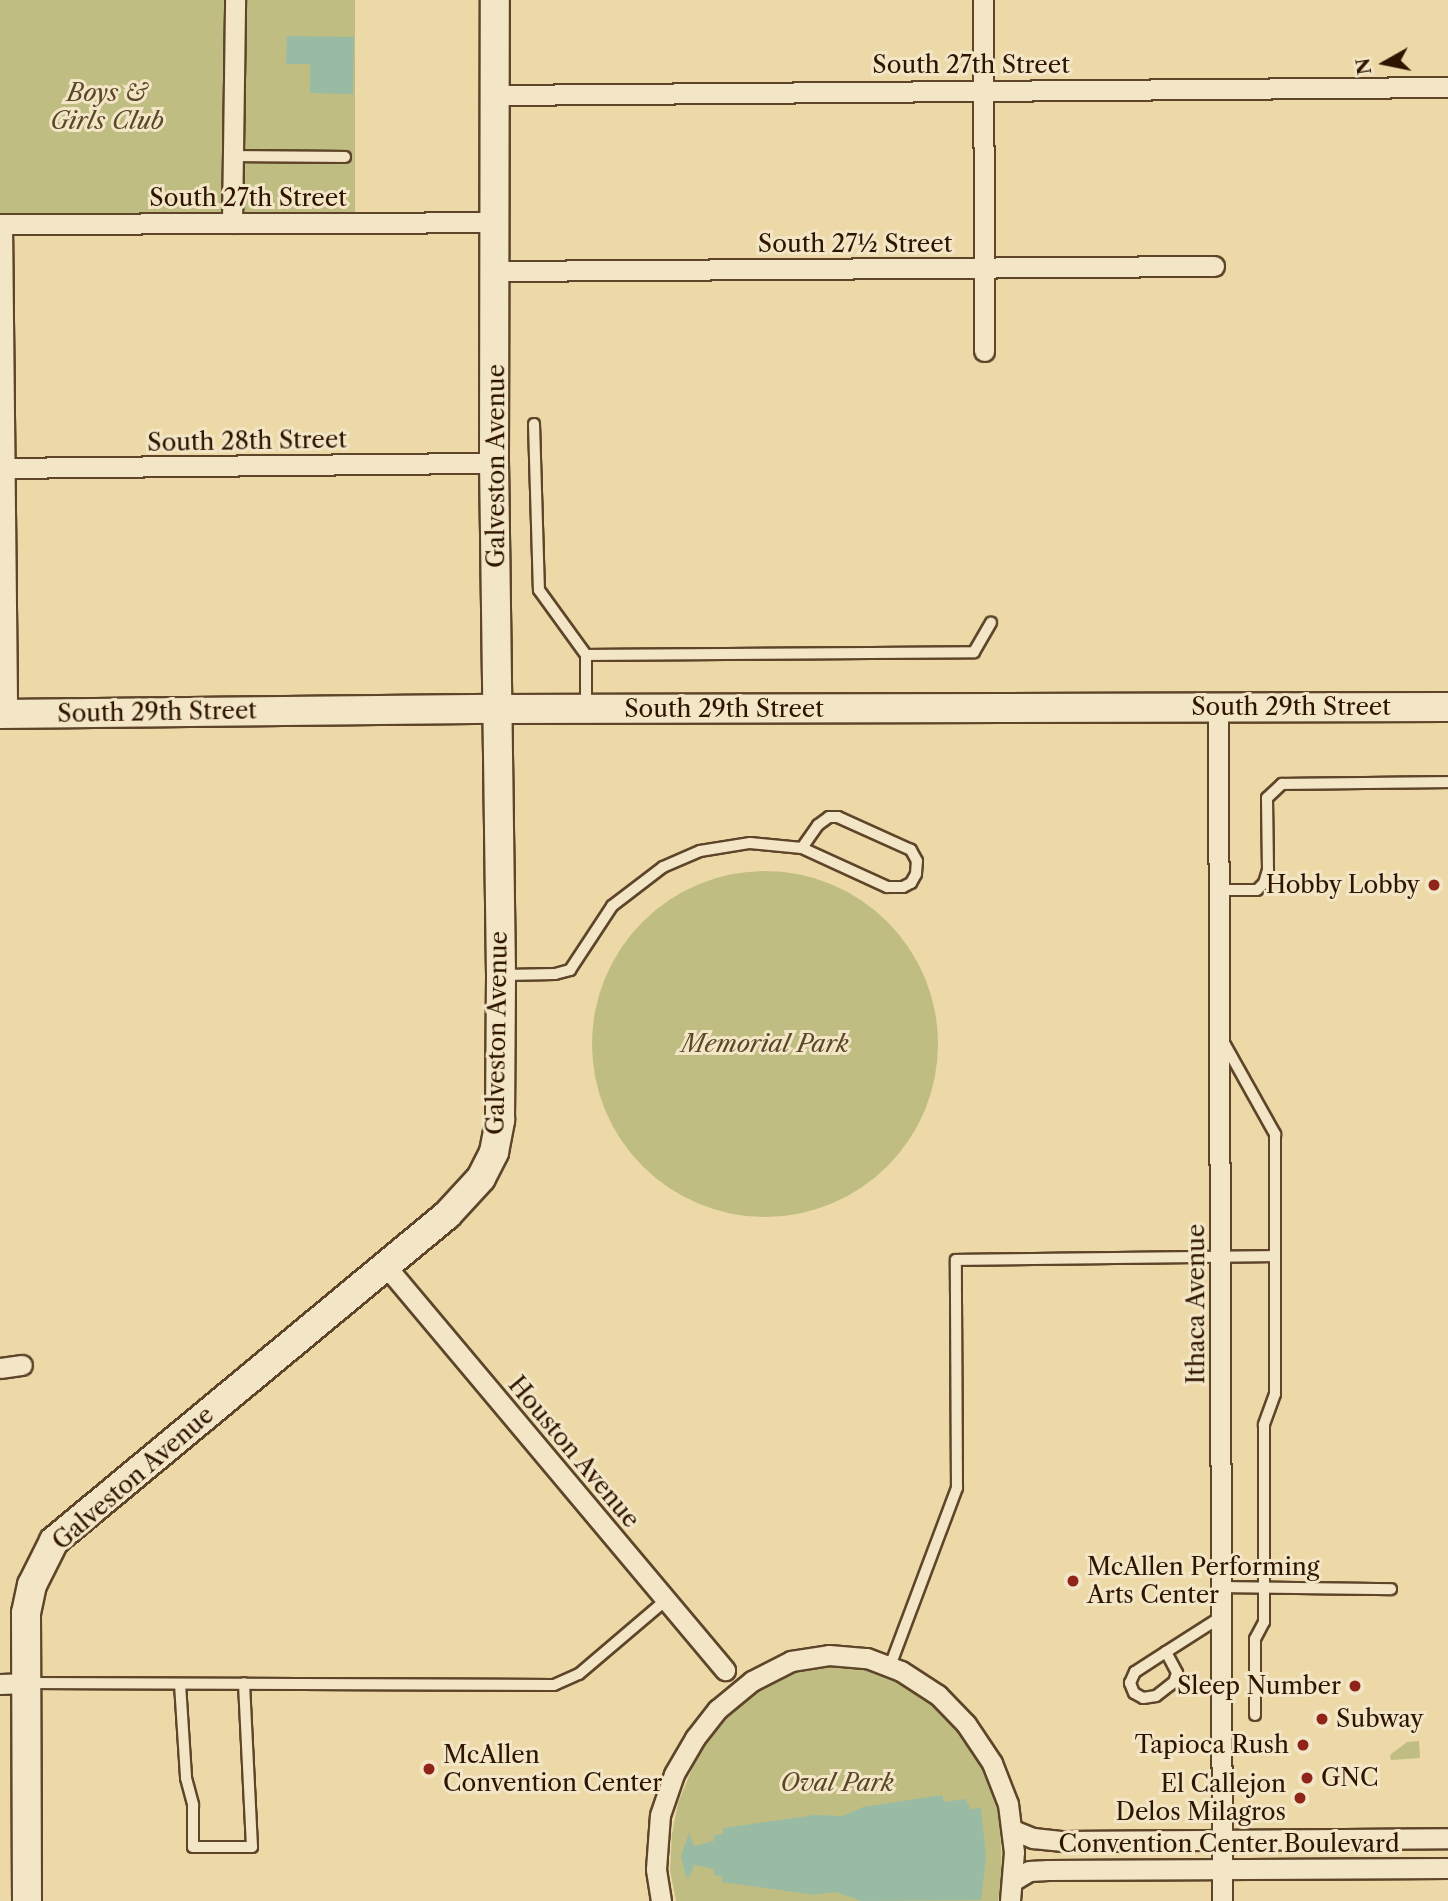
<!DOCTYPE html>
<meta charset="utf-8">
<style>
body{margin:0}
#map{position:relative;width:1448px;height:1901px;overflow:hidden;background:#ecd9a7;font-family:"Libre Caslon Text",serif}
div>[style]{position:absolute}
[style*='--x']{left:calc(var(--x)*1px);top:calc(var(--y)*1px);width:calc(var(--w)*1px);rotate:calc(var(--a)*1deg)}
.green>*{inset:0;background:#bfbd82;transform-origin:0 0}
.round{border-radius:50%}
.water>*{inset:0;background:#9abba3}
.roads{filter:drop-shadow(2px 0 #5e452a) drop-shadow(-2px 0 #5e452a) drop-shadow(0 2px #5e452a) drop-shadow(0 -2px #5e452a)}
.lane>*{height:10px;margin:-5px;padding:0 5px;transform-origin:5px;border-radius:5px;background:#f3e6c6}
.street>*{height:19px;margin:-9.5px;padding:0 9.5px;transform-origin:9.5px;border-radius:9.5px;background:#f3e6c6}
.secondary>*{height:28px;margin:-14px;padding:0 14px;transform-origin:14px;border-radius:14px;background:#f3e6c6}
.dots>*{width:19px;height:19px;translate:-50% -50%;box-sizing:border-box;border:4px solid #f3e6c6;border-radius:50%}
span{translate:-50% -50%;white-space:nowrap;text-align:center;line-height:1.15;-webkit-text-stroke:6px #f3e6c6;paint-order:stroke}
.street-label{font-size:24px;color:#2f1400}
.park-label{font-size:24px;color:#5a4727;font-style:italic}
.poi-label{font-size:24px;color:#2f1400}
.right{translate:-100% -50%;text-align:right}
.left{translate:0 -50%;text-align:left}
.north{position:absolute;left:1350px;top:28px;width:70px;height:70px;-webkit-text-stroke:5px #f3e6c6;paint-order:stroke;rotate:261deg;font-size:19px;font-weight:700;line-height:28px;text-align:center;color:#2f1400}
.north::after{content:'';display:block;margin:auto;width:24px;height:32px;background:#2f1400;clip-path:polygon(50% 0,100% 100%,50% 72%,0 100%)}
</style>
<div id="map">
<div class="green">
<i style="left:0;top:0;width:355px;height:216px"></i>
<i class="round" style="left:592px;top:871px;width:346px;height:346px"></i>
<i style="clip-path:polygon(824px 1665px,858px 1668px,886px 1675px,906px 1685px,947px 1717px,966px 1739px,984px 1768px,1000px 1819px,1002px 1876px,998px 1901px,676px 1901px,670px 1870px,672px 1834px,678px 1803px,697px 1757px,719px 1726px,744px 1700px,785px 1676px)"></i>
<i style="clip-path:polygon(1419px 1741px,1420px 1758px,1391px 1760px,1390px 1755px,1407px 1742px)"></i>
</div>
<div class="water">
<i style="clip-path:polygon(287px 36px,354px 37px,353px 94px,310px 93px,310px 64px,286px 64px)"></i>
<i style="clip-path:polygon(942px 1795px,944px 1802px,965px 1799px,971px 1809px,981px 1808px,986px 1857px,981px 1900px,862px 1901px,835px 1892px,815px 1895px,722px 1882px,722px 1876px,714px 1875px,714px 1869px,694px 1865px,689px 1878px,686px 1877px,681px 1856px,689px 1833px,694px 1846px,714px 1841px,714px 1835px,723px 1834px,723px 1828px,815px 1815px,843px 1816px,863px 1807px)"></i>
</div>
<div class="roads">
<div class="lane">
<i style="--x:233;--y:156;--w:112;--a:0.5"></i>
<i style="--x:534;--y:424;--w:166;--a:88.3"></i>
<i style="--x:539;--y:590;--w:80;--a:54.1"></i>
<i style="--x:586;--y:655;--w:51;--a:90"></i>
<i style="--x:586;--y:655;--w:388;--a:-0.4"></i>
<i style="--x:974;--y:652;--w:34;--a:-60"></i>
<i style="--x:1219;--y:890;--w:38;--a:0"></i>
<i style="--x:1257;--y:890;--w:10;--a:-45"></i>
<i style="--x:1264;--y:883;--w:14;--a:-73"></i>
<i style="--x:1268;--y:870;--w:72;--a:-90.8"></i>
<i style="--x:1267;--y:798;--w:21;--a:-43"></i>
<i style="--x:1282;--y:784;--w:166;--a:-0.7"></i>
<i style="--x:505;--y:975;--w:50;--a:-1.1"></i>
<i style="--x:555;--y:974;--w:16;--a:-15"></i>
<i style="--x:570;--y:970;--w:77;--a:-56.7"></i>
<i style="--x:612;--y:906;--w:64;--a:-37.4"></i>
<i style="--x:663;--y:867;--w:40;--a:-23.4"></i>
<i style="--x:700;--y:851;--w:51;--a:-9.1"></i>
<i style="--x:750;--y:843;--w:52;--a:5.5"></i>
<i style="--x:802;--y:848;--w:94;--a:24.6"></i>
<i style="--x:887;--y:887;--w:16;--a:0"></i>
<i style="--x:903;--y:887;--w:9;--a:-27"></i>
<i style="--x:911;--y:883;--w:10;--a:-61"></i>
<i style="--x:916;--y:874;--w:13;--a:-86"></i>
<i style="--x:917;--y:861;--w:13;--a:-119"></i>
<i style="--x:911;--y:850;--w:80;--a:-155.7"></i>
<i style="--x:838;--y:817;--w:9;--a:180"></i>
<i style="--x:829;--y:817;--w:14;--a:144"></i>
<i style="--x:818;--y:825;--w:28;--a:125"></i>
<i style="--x:1223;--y:1041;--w:107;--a:60.8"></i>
<i style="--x:1275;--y:1134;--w:260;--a:90"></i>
<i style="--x:1275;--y:1394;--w:33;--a:110"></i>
<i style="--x:1264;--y:1425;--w:197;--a:90"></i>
<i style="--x:1264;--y:1622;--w:19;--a:118"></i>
<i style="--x:1255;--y:1639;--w:76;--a:90"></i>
<i style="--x:1222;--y:1587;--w:169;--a:0.7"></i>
<i style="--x:1166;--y:1652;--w:24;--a:62"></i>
<i style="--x:1177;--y:1673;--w:9;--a:108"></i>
<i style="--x:1174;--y:1682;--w:23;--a:142"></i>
<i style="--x:1156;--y:1696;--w:13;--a:171"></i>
<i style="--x:1143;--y:1698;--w:10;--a:-151"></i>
<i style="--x:1134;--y:1693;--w:11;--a:-112"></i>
<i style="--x:1130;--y:1683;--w:12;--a:-66"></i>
<i style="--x:1135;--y:1672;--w:37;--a:-33"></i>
<i style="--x:1166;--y:1652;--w:65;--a:-32.5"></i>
<i style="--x:890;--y:1666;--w:190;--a:-69.4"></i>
<i style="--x:957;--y:1488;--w:228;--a:-90.3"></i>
<i style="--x:956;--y:1260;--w:319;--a:-0.7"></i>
<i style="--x:29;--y:1683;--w:525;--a:0.22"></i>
<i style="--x:554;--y:1685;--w:27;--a:-24"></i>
<i style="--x:579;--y:1674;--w:114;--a:-40.4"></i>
<i style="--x:180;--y:1684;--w:94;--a:86.3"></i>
<i style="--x:186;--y:1778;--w:28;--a:75"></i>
<i style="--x:193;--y:1805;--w:42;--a:90"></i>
<i style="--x:193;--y:1847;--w:59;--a:0"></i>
<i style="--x:252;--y:1847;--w:164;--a:-92.8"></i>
</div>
<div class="street">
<i style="--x:983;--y:0;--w:351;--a:89.8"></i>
<i style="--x:495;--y:95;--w:953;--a:-0.48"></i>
<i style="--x:232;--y:223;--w:223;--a:-89.2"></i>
<i style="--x:0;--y:224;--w:496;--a:-0.2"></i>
<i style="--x:2;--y:224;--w:490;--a:89.4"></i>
<i style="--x:496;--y:271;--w:718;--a:-0.4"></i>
<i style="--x:0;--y:468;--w:494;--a:-0.6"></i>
<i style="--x:1218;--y:707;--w:1194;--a:89.81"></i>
<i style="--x:385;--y:1265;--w:529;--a:49.99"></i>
<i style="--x:0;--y:1368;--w:22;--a:-8"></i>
<i style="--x:0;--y:1684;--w:25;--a:-2"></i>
<i style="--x:1013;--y:1830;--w:22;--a:22"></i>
<i style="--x:1033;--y:1838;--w:30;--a:6"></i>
<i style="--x:1063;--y:1841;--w:385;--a:-0.4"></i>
<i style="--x:1014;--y:1880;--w:17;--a:-31"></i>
<i style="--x:1029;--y:1871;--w:19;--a:-3"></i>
<i style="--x:1048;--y:1870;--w:400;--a:-0.3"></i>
<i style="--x:661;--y:1901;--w:32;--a:-99"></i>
<i style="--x:656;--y:1869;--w:54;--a:-85.8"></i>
<i style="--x:660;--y:1815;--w:43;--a:-71.1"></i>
<i style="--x:674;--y:1774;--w:42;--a:-59.7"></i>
<i style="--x:695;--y:1738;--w:37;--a:-52"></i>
<i style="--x:718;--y:1709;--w:44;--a:-39.5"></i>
<i style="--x:752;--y:1681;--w:44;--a:-27.1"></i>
<i style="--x:791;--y:1661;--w:38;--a:-9"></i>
<i style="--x:829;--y:1655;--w:38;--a:5"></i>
<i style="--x:867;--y:1658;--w:36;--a:21"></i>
<i style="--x:901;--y:1671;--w:44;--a:33"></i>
<i style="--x:938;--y:1695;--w:40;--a:46"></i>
<i style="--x:966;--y:1724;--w:47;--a:56.3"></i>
<i style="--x:992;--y:1763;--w:44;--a:68.7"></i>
<i style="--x:1008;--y:1804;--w:48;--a:82.9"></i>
<i style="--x:1014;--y:1852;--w:49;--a:94.7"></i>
</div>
<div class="secondary">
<i style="--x:0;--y:714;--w:499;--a:-0.6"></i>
<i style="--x:499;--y:709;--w:949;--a:-0.12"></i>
<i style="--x:27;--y:1901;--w:288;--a:-90.2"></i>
<i style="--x:26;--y:1613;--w:29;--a:-78"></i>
<i style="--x:32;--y:1585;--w:49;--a:-63.4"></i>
<i style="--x:54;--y:1541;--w:511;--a:-39.68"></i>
<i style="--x:447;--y:1215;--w:50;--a:-47.4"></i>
<i style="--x:481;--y:1178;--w:29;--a:-63"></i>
<i style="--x:494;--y:1152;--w:33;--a:-79"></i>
<i style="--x:500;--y:1120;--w:145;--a:-89.6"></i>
<i style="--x:501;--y:975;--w:512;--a:-90.78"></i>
<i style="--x:494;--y:463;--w:463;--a:-89.9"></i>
</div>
</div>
<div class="dots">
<i style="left:1434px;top:885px;background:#8f2418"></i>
<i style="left:1073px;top:1581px;background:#8f2418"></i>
<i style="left:1355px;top:1686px;background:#8f2418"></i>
<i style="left:1322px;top:1719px;background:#8f2418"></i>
<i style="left:1303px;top:1745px;background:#8f2418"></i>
<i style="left:429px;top:1769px;background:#8f2418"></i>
<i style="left:1307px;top:1778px;background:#8f2418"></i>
<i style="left:1300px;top:1798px;background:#8f2418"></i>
</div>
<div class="street-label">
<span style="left:971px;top:65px">South 27th Street</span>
<span style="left:248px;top:198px">South 27th Street</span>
<span style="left:855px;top:244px">South 27½ Street</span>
<span style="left:247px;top:441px;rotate:-1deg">South 28th Street</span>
<span style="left:496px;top:466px;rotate:-90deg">Galveston Avenue</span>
<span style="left:1291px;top:707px">South 29th Street</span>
<span style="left:724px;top:709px">South 29th Street</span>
<span style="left:157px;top:712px;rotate:-1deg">South 29th Street</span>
<span style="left:497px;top:1033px;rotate:-89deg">Galveston Avenue</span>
<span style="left:1196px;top:1304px;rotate:-90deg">Ithaca Avenue</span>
<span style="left:574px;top:1452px;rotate:50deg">Houston Avenue</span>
<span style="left:133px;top:1478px;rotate:-41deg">Galveston Avenue</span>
<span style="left:1229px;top:1844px">Convention Center Boulevard</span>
</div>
<div class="park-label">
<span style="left:107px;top:107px">Boys &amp;<br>Girls Club</span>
<span style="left:765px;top:1044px">Memorial Park</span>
<span style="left:837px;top:1783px">Oval Park</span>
</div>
<div class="poi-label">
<span class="right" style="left:1420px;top:885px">Hobby Lobby</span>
<span class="left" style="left:1087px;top:1581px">McAllen Performing<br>Arts Center</span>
<span class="right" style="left:1341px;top:1686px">Sleep Number</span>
<span class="left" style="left:1336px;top:1719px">Subway</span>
<span class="right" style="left:1289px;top:1745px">Tapioca Rush</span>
<span class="left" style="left:443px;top:1769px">McAllen<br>Convention Center</span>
<span class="left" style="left:1321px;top:1778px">GNC</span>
<span class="right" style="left:1286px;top:1798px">El Callejon<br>Delos Milagros</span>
</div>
<div class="north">N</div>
</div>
